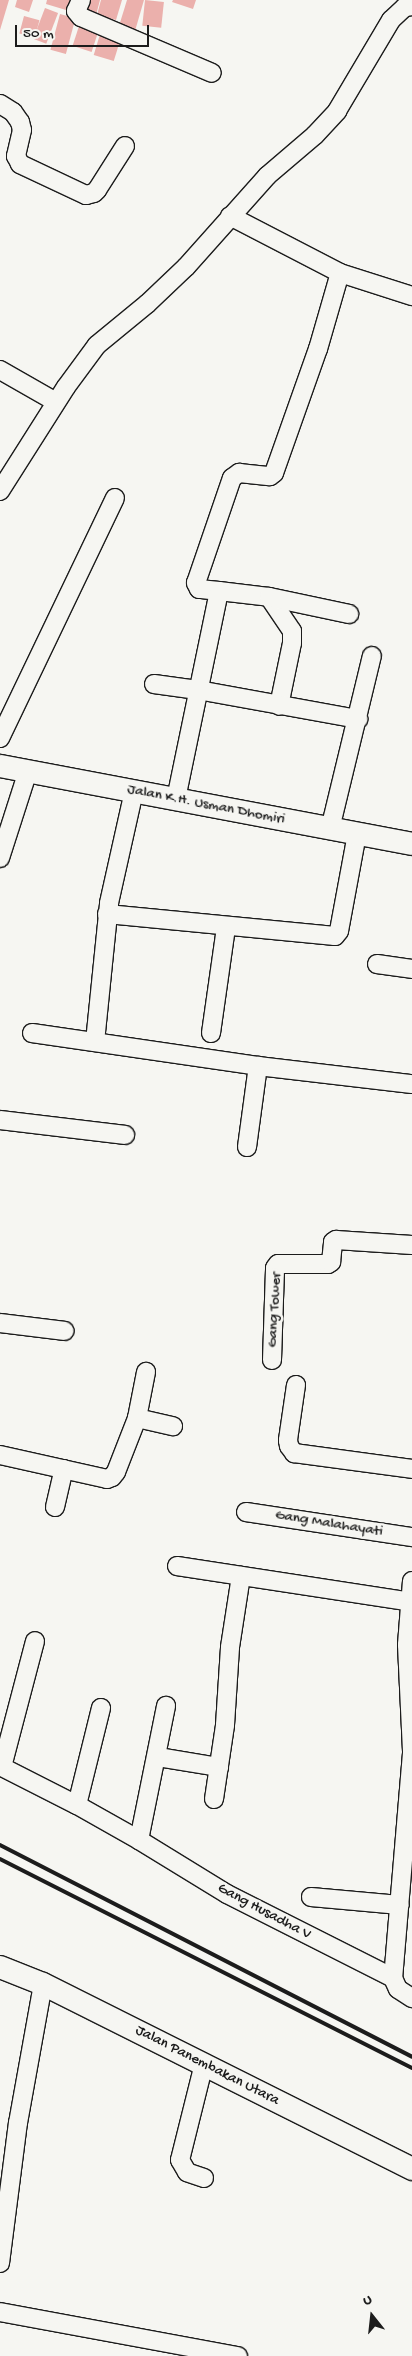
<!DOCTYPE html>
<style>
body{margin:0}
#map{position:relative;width:412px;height:2356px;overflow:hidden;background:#f6f6f2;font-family:"Gochi Hand",sans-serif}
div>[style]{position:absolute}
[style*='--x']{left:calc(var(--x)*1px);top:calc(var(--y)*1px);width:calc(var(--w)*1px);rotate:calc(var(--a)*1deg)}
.building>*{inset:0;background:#ebb0ac;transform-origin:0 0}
.roads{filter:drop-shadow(1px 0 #1c1c1c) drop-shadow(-1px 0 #1c1c1c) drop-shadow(0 1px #1c1c1c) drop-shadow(0 -1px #1c1c1c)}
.minor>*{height:18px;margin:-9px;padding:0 9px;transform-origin:9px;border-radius:9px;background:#f6f6f2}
.major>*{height:22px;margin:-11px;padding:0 11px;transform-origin:11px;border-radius:11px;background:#f6f6f2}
.rail>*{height:4px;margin:-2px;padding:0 2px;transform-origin:2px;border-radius:2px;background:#1c1c1c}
span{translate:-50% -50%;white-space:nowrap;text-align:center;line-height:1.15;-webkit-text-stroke:5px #f6f6f2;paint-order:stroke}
.street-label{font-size:15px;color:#1c1c1c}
.north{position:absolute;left:347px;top:2291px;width:50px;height:50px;-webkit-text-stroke:4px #f6f6f2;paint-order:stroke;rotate:344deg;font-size:14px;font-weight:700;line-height:20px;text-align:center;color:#1c1c1c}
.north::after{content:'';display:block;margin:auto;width:18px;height:22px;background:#1c1c1c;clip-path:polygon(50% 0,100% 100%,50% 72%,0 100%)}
.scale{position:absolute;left:15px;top:25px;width:134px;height:22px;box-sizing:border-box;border:2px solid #1c1c1c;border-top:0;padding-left:6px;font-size:15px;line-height:18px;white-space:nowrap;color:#1c1c1c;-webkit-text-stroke:4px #f6f6f2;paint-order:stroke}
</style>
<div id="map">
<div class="building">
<i style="clip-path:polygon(0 0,9px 0,0 30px)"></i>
<i style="clip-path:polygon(17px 0,33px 0,29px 12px,15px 7px)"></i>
<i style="clip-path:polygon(47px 0,70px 0,66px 10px,46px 4px)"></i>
<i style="clip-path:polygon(82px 0,100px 0,96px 15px,79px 10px)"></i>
<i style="clip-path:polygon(101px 0,122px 0,116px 20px,97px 15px)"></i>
<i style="clip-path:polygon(127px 0,144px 0,135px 31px,119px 26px)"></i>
<i style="left:145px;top:0;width:19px;height:26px;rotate:6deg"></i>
<i style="clip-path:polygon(173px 0,196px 0,193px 9px,172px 2px)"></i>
<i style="left:45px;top:8px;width:14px;height:33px;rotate:21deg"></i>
<i style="left:60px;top:14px;width:16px;height:37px;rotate:15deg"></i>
<i style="left:24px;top:16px;width:16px;height:18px;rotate:15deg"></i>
<i style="left:80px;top:23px;width:20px;height:24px;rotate:18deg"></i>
<i style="left:101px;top:31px;width:21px;height:25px;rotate:17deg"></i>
</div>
<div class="roads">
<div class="minor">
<i style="--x:81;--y:0;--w:12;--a:114"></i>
<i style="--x:76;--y:11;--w:8;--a:50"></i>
<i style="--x:81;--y:17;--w:142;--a:23.1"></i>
<i style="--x:0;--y:104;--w:15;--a:32"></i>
<i style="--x:13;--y:112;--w:12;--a:55"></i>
<i style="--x:20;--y:122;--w:8;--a:76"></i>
<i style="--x:22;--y:130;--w:27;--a:103"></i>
<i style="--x:16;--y:156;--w:9;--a:63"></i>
<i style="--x:20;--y:164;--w:73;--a:25.2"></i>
<i style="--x:86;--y:195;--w:8;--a:-14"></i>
<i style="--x:94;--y:193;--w:4;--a:-45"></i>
<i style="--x:97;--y:190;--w:52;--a:-57.5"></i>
<i style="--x:230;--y:216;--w:124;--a:27.4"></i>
<i style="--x:340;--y:273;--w:76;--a:17.7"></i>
<i style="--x:0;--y:370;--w:64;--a:29.7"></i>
<i style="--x:0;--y:491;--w:123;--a:-57.6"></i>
<i style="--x:66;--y:387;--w:52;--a:-53.6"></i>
<i style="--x:97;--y:345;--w:65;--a:-39.4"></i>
<i style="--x:147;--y:304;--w:54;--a:-43.5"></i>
<i style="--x:186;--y:267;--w:122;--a:-48.3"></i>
<i style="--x:267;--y:176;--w:63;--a:-40.5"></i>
<i style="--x:315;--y:135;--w:33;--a:-47"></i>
<i style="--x:337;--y:111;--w:106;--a:-59.3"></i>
<i style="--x:391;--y:20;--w:19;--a:-43"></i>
<i style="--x:405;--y:7;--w:7;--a:-8"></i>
<i style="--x:219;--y:591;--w:20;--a:-174"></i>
<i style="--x:199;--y:589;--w:7;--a:-117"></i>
<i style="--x:196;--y:583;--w:111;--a:-71.1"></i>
<i style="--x:232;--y:478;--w:9;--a:-36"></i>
<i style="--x:239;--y:473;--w:31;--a:6"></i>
<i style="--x:270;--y:476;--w:5;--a:-37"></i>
<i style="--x:274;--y:473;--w:132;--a:-70.5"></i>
<i style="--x:318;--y:349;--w:79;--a:-73.9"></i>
<i style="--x:269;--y:597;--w:41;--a:55.9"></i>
<i style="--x:292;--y:631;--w:12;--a:90"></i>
<i style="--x:292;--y:643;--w:64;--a:101.7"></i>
<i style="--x:154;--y:684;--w:44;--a:7.8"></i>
<i style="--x:198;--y:690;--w:163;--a:10.3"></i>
<i style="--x:0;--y:738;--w:266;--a:-64.4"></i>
<i style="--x:176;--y:799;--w:212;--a:-78.3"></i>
<i style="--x:219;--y:591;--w:50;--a:6.8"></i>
<i style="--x:269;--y:597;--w:82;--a:12"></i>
<i style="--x:330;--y:829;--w:178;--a:-76.4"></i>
<i style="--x:0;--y:858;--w:91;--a:-72.2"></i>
<i style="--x:107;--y:914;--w:229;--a:5.5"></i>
<i style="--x:335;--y:936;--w:6;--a:-51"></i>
<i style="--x:339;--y:931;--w:99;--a:-79.5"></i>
<i style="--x:377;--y:964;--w:35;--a:8"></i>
<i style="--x:32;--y:1033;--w:228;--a:8.3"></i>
<i style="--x:258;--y:1066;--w:155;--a:6.7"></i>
<i style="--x:211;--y:1033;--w:107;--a:-81.9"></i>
<i style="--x:95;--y:1042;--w:140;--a:-84.2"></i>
<i style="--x:109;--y:903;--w:115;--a:-77.4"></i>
<i style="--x:0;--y:1120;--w:126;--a:6.8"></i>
<i style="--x:247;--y:1147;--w:82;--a:-82.3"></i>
<i style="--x:0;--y:1323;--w:65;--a:7"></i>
<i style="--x:272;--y:1360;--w:92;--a:-88.1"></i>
<i style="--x:275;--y:1268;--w:5;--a:-53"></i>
<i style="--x:278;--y:1264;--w:50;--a:0"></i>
<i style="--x:328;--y:1264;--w:4;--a:-34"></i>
<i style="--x:331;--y:1262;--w:20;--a:-84"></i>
<i style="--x:333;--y:1242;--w:4;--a:-34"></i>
<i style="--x:336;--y:1240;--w:76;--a:3.8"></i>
<i style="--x:296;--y:1385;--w:56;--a:98.3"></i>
<i style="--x:288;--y:1440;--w:6;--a:81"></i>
<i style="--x:289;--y:1446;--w:9;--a:54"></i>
<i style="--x:294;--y:1453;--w:119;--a:7.7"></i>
<i style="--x:137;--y:1418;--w:37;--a:13"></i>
<i style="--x:0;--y:1455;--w:110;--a:12.6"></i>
<i style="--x:107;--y:1479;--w:5;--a:-22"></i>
<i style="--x:112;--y:1477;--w:6;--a:-51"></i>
<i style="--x:116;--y:1472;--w:58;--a:-68.7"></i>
<i style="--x:137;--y:1418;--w:47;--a:-78.9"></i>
<i style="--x:55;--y:1507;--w:39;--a:-77"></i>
<i style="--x:246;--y:1512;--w:168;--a:8.6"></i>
<i style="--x:177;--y:1566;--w:237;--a:8.7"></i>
<i style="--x:412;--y:1581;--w:64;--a:94.5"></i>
<i style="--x:407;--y:1645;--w:108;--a:87.3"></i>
<i style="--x:412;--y:1753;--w:226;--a:94.8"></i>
<i style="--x:393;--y:1978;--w:12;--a:66"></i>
<i style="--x:398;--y:1989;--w:17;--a:33"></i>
<i style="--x:101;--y:1708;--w:100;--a:103.9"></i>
<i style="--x:77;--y:1805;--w:71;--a:29.4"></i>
<i style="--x:139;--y:1840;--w:103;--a:31.5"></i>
<i style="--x:227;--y:1894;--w:186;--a:26.8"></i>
<i style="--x:158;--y:1757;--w:62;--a:9.3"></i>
<i style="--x:0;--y:1766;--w:86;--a:26.9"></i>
<i style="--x:2;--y:1767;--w:130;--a:-75.3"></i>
<i style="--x:214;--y:1799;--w:75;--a:-81.5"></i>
<i style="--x:225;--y:1725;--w:78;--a:-86.3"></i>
<i style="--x:230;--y:1647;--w:72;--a:-81.2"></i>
<i style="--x:139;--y:1840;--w:137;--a:-78.6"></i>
<i style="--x:311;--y:1897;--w:89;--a:5.1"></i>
<i style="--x:204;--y:2178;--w:18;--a:-161"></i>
<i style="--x:187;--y:2172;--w:14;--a:-120"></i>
<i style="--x:180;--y:2160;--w:99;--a:-76"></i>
<i style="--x:0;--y:2263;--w:141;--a:-82.7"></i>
<i style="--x:18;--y:2123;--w:141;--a:-79.8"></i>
<i style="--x:0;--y:2312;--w:242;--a:10.5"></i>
</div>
<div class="major">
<i style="--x:0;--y:766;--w:419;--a:10.7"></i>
<i style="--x:0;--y:1967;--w:46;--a:21.6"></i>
<i style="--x:43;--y:1984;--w:413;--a:26.6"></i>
</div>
</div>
<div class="rail">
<i style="--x:0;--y:1845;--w:463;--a:27.2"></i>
<i style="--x:0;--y:1859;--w:462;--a:26.9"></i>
</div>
<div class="street-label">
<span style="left:206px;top:805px;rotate:11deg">Jalan K.H. Usman Dhomiri</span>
<span style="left:275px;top:1310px;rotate:-87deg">Gang Tower</span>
<span style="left:329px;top:1524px;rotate:9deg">Gang Malahayati</span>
<span style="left:264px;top:1912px;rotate:28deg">Gang Husadha V</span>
<span style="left:207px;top:2066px;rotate:27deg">Jalan Panembakan Utara</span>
</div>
<div class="north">U</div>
<div class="scale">50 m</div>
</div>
